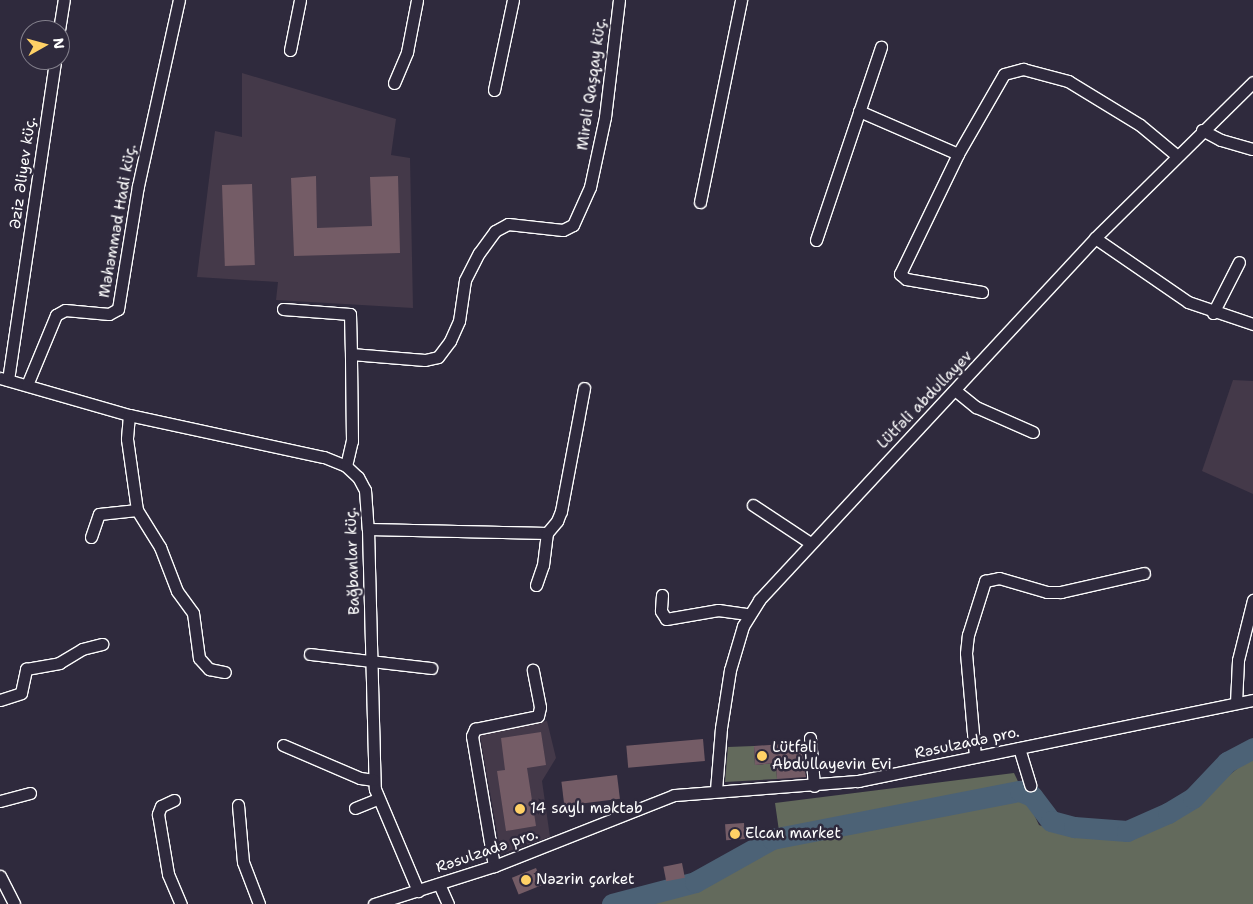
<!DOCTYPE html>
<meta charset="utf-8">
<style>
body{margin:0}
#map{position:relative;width:1253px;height:904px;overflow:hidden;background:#2f2a3d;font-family:"Shantell Sans",sans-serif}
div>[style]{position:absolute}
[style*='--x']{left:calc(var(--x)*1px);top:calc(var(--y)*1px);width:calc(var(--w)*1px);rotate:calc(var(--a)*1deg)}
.built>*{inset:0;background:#443949}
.green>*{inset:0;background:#636a5c}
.river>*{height:21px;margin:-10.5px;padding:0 10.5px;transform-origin:10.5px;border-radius:10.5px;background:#4c6276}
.building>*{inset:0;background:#745c66;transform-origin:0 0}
.roads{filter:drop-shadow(1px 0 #fff) drop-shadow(-1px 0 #fff) drop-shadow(0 1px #fff) drop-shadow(0 -1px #fff)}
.minor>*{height:11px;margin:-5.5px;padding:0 5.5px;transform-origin:5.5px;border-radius:5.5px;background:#2f2a3d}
.dots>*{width:14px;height:14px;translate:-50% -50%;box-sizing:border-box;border:2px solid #2f2a3d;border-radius:50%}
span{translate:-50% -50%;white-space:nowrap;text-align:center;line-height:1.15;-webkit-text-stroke:5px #2f2a3d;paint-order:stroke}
.street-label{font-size:15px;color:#fff}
.poi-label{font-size:15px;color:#fff}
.left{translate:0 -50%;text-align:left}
.north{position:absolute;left:20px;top:20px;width:50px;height:50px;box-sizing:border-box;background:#2f2a3d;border:1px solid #827f8b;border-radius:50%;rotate:83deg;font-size:14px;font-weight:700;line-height:20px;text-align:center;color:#fff}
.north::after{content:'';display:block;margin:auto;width:18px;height:22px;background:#ffd166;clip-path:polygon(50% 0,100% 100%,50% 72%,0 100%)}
</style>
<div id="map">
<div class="built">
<i style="clip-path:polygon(242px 73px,396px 119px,391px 155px,410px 158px,413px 308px,276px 300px,278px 282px,197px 277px,215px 131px,242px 137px)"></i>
<i style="clip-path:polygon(1233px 380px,1253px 381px,1253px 494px,1202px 471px)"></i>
<i style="clip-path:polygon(547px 721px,556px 758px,542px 781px,550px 837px,501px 854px,480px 735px)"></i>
</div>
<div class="green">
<i style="clip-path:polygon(754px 746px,755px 765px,776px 763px,777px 779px,725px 782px,728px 747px)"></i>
<i style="clip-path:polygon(1250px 758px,1253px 758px,1253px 904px,651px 904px,697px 892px,781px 845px,775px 803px,1014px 773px,1039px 825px,1059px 833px,1126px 840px,1184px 813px)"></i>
</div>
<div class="river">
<i style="--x:612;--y:904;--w:86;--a:-14.8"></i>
<i style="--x:695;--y:882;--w:88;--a:-29.2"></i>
<i style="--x:772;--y:839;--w:253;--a:-11"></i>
<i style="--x:1020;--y:791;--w:13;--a:23"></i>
<i style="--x:1032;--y:796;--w:31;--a:53"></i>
<i style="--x:1051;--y:821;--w:24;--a:15"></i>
<i style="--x:1074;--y:827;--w:53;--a:4.3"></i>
<i style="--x:1127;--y:831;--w:45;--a:-23.7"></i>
<i style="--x:1168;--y:813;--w:29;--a:-31"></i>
<i style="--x:1193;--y:798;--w:50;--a:-46.6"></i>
<i style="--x:1227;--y:762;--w:30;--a:-28"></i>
</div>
<div class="building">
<i style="clip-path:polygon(316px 176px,317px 228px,372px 226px,370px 177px,398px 176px,400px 253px,294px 256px,291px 178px)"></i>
<i style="left:252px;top:184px;width:81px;height:30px;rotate:88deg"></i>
<i style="clip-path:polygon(541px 732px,546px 765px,527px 768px,536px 826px,506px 831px,497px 771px,505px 770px,501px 738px)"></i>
<i style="left:703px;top:739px;width:22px;height:77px;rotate:85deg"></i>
<i style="clip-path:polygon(800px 743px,806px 777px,777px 779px,776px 763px,755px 765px,754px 746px)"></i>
<i style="left:617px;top:775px;width:24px;height:56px;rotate:83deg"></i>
<i style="left:744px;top:823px;width:16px;height:19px;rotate:86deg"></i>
<i style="left:682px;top:863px;width:15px;height:19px;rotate:79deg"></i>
<i style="left:536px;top:868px;width:18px;height:26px;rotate:68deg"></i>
</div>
<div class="roads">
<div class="minor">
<i style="--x:59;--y:30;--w:30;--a:-81"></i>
<i style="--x:290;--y:50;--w:51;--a:-78.7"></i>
<i style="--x:394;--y:83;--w:34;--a:-67"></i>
<i style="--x:407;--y:52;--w:53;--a:-79.1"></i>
<i style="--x:494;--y:90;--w:92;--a:-78.1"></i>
<i style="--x:859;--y:111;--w:108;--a:23.5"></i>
<i style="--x:1202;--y:130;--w:21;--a:28"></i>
<i style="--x:1221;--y:140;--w:33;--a:16"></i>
<i style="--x:700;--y:202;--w:206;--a:-78.5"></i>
<i style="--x:1095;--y:238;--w:113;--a:34.5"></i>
<i style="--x:1188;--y:302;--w:69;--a:18.7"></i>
<i style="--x:816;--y:240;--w:204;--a:-71.4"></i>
<i style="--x:982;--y:292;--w:77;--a:-170.3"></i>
<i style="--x:906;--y:279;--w:8;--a:-140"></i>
<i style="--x:900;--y:274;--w:133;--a:-64.2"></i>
<i style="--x:958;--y:154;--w:92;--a:-60.1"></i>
<i style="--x:1004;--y:74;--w:20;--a:-15"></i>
<i style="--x:1023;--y:69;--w:47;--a:14.9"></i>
<i style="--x:1068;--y:81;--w:84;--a:31.4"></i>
<i style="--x:1140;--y:125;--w:47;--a:39.8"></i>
<i style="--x:283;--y:309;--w:67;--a:4.3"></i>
<i style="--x:350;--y:314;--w:40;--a:88.6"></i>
<i style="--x:1213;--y:313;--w:57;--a:-63"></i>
<i style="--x:0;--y:378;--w:134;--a:16"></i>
<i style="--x:129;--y:415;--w:199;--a:12.2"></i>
<i style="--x:324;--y:457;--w:24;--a:22"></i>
<i style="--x:346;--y:466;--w:16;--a:43"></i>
<i style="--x:358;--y:477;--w:15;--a:62"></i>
<i style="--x:365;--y:490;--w:39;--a:86"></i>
<i style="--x:368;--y:529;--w:260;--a:88.5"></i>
<i style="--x:375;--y:789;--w:111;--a:67.1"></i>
<i style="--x:8;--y:380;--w:323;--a:-81.6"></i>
<i style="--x:27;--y:385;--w:76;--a:-67.5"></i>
<i style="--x:56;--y:315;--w:10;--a:-29"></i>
<i style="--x:65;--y:310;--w:44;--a:5.2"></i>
<i style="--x:109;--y:314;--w:10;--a:-29"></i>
<i style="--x:118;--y:309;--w:125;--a:-80.8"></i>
<i style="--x:138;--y:186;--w:190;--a:-77.6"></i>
<i style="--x:956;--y:391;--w:26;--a:39"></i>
<i style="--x:976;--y:407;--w:62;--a:23.7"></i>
<i style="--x:129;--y:415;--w:24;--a:95"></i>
<i style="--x:127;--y:439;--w:72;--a:82"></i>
<i style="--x:137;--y:510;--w:44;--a:58.1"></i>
<i style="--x:160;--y:547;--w:47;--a:68.9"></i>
<i style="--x:177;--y:591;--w:27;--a:54"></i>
<i style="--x:193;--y:613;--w:45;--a:82.4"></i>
<i style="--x:199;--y:658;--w:15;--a:48"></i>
<i style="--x:209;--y:669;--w:16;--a:11"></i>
<i style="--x:346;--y:466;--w:26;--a:-77"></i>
<i style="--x:352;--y:441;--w:87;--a:-90.7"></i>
<i style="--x:351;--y:354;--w:74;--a:4.6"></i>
<i style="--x:425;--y:360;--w:13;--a:-13"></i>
<i style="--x:438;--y:357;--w:20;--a:-53"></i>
<i style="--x:450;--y:341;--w:22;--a:-66"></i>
<i style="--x:459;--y:321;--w:41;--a:-81.7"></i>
<i style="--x:465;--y:280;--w:30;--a:-63"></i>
<i style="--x:479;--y:253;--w:27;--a:-54"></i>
<i style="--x:495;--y:231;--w:15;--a:-28"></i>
<i style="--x:508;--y:224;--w:55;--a:6.2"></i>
<i style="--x:563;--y:230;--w:11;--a:-27"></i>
<i style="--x:573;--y:225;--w:42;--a:-65.9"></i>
<i style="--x:590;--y:187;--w:72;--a:-77.9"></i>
<i style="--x:605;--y:117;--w:118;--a:-83.2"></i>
<i style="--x:753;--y:505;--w:67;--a:33.5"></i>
<i style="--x:368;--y:529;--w:179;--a:1.3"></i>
<i style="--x:91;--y:537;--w:24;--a:-71"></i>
<i style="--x:99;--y:514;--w:38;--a:-6"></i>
<i style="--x:536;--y:585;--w:21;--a:-71"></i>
<i style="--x:543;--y:565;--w:32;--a:-83"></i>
<i style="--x:547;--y:533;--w:16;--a:-50"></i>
<i style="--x:557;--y:521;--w:11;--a:-68"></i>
<i style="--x:561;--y:511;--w:125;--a:-79.4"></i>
<i style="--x:662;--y:595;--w:16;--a:94"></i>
<i style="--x:661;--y:611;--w:9;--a:58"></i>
<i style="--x:666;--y:619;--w:53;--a:-9.8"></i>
<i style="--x:718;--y:610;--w:30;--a:8"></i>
<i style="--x:310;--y:654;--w:122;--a:6.6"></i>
<i style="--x:0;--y:700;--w:22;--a:-18"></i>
<i style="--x:21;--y:693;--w:25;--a:-78"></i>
<i style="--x:26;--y:669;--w:34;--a:-10"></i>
<i style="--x:59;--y:663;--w:27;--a:-31"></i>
<i style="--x:82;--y:649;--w:21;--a:-14"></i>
<i style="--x:1236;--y:703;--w:43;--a:-87.3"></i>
<i style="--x:1238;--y:660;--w:62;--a:-76"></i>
<i style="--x:810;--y:738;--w:48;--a:85.2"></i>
<i style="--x:283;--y:745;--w:84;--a:23.2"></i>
<i style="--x:360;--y:778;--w:14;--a:8"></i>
<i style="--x:1019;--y:748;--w:39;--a:73"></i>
<i style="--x:975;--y:756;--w:103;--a:-95"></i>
<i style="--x:966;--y:653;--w:18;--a:-84"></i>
<i style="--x:968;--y:635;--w:57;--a:-72.5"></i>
<i style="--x:985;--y:581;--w:14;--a:-12"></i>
<i style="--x:999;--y:578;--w:50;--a:16.3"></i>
<i style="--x:1047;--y:592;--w:14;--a:0"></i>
<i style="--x:1061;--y:592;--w:85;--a:-12.9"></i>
<i style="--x:716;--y:790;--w:62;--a:-85.4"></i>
<i style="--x:721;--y:728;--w:59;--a:-81.2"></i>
<i style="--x:730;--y:670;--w:46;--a:-73.5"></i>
<i style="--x:743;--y:626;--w:31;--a:-58"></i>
<i style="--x:759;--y:600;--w:494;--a:-47.1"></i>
<i style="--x:1095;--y:238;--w:222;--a:-44.6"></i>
<i style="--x:174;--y:800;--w:14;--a:155"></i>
<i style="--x:161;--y:806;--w:9;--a:111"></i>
<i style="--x:158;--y:814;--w:61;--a:80.5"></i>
<i style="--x:168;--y:874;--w:33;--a:67"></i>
<i style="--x:0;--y:801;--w:31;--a:-15"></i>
<i style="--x:238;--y:805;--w:57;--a:85"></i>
<i style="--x:243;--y:862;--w:45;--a:69.1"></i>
<i style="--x:355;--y:808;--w:24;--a:-22"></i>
<i style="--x:494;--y:866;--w:132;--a:-99.6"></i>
<i style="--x:472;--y:736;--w:8;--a:-67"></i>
<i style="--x:475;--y:729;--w:64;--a:-11.7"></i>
<i style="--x:538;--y:716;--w:9;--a:-77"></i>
<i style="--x:540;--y:707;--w:38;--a:-101"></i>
<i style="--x:0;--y:876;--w:31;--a:63"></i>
<i style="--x:439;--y:884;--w:22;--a:66"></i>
<i style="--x:374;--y:904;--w:126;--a:-17.6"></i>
<i style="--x:494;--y:866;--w:193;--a:-21.5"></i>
<i style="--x:674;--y:795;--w:185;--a:-4.4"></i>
<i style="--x:858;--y:781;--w:403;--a:-11.6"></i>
</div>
</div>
<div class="dots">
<i style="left:762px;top:756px;background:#ffd166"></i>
<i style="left:520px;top:809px;background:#ffd166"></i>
<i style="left:735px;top:834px;background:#ffd166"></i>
<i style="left:526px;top:880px;background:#ffd166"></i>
</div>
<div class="street-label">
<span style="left:592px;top:84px;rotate:-82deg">Mirəli Qaşqay küç.</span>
<span style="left:23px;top:173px;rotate:-82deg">Əziz Əliyev küç.</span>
<span style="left:118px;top:221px;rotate:-80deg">Məhəmməd Hadi küç.</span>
<span style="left:925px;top:400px;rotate:-46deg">Lütfəli abdullayev</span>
<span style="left:353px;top:561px;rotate:-92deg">Bağbanlar küç.</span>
<span style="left:967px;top:743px;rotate:-12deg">Rəsulzadə pro.</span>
<span style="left:487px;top:851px;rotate:-19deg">Rəsulzadə pro.</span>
</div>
<div class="poi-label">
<span class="left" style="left:772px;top:756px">Lütfəli<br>Abdullayevin Evi</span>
<span class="left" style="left:530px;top:809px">14 saylı məktəb</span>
<span class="left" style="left:745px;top:834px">Elcan market</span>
<span class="left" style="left:536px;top:880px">Nəzrin çarket</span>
</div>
<div class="north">N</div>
</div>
